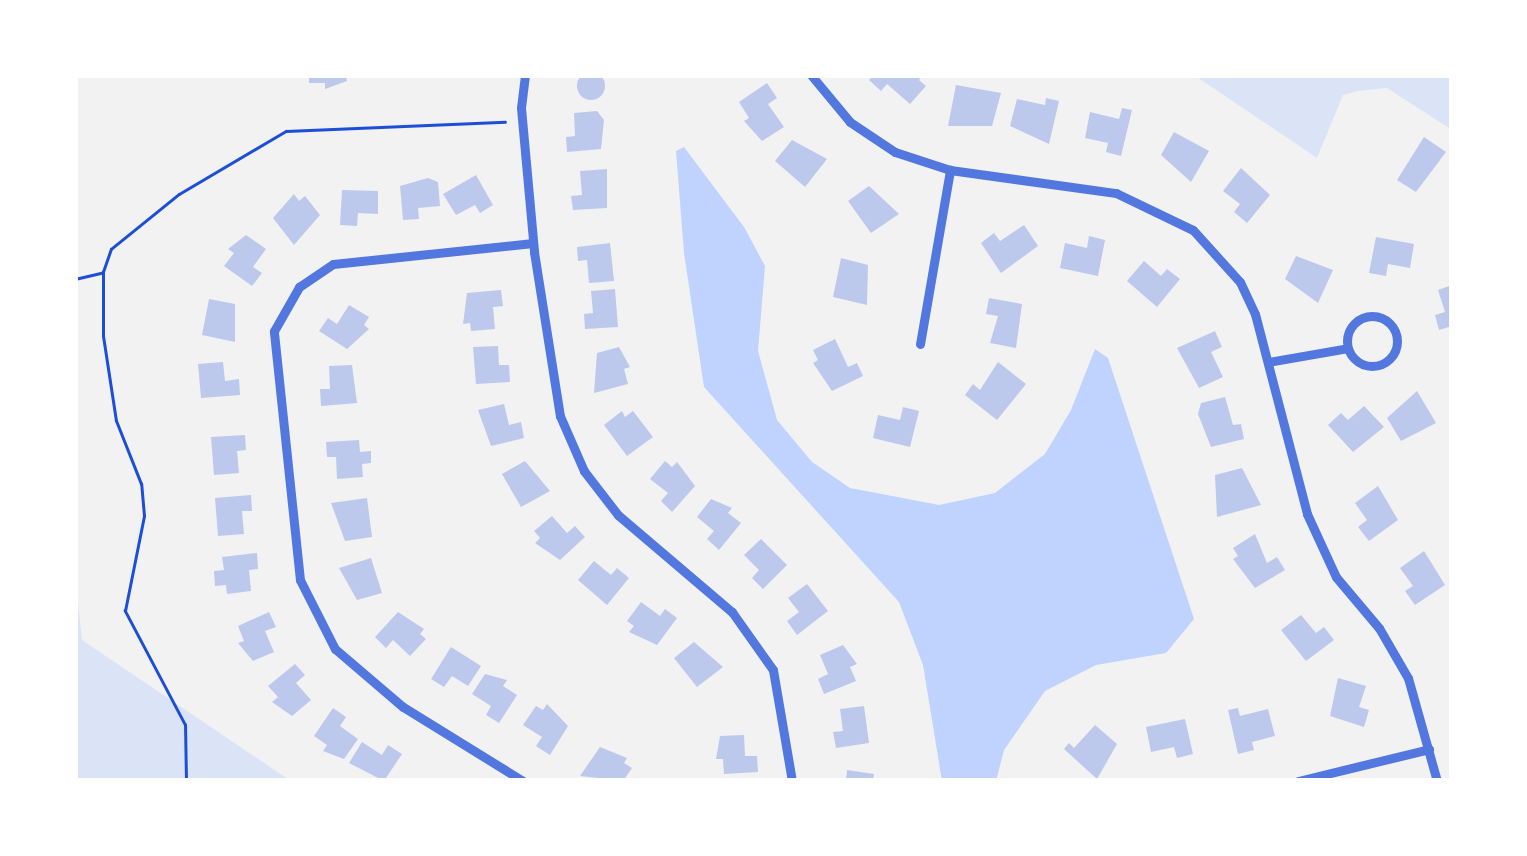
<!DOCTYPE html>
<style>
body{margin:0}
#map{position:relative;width:1527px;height:856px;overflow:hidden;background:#f2f2f2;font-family:"IBM Plex Serif",serif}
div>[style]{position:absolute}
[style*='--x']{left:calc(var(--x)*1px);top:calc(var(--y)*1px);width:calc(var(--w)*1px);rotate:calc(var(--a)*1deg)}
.green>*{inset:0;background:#dbe4f7}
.water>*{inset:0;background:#bfd3fe}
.building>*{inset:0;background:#bdc9ec}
.round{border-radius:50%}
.path>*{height:2.5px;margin:-1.25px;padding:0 1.25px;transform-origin:1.25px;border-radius:1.25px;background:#1d4ed8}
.minor>*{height:9px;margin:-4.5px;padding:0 4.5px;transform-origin:4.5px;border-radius:4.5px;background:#5277de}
.minor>.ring{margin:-4.5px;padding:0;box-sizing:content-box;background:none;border:9px solid #5277de;border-radius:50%}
span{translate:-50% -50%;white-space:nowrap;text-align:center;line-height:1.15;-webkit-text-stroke:10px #fff;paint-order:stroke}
.frame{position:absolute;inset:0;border:78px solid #fff;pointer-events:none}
</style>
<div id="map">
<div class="green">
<i style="clip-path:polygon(1194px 75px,1452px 75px,1452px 130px,1387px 88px,1357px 91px,1343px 95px,1317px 158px)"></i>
<i style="clip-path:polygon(75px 575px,82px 640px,291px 781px,75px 781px)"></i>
</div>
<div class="water">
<i style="clip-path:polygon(684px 147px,744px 227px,765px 266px,758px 351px,777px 420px,812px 462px,850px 488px,939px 505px,995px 493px,1045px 454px,1071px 410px,1095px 349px,1108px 358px,1194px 619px,1166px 653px,1096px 665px,1045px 691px,1004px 750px,996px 781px,942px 781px,923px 665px,899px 602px,704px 387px,684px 253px,676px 151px)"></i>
</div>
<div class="building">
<i class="round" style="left:577px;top:72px;width:28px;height:28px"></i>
<i style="clip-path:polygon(309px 75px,346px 75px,347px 81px,325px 89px,325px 83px,309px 83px)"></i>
<i style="clip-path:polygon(874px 75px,923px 75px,919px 80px,926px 86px,910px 104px,887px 84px,881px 91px,869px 80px)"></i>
<i style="clip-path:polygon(767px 83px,777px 98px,768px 104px,784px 127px,762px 141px,744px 121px,749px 118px,739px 102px)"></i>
<i style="clip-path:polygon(956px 85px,1001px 93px,992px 126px,948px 126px)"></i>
<i style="clip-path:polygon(1046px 98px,1059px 101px,1049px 144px,1010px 126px,1017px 99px,1045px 105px)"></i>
<i style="clip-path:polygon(1122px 108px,1132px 110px,1121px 156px,1106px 152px,1108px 143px,1085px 138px,1090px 112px,1119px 119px)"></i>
<i style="clip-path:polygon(597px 111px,604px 120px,601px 149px,567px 152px,566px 137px,575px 136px,574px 113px)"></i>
<i style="clip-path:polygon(1174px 132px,1209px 151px,1191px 182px,1161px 155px)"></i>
<i style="clip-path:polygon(1424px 137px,1446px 152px,1416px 192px,1397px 180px)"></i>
<i style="clip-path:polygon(792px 140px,827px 159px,805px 187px,775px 161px)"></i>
<i style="clip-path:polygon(1241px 168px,1270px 195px,1247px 223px,1234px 212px,1240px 204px,1223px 191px)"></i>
<i style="clip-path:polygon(607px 169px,607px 208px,573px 210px,571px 196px,582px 195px,580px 171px)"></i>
<i style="clip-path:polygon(476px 175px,493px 205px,480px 213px,475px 205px,456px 215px,443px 194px)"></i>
<i style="clip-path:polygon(428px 178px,438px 182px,440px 206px,418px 208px,419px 219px,403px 220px,400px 186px)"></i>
<i style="clip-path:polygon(869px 186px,899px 214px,871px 233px,848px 201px)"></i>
<i style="clip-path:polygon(342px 190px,378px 191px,378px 214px,358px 213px,357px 226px,340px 225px)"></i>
<i style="clip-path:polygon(294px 194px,299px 201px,305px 196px,320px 215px,294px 245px,273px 218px)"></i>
<i style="clip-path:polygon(1024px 225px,1038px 246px,1001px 273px,981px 243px,994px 233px,1000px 241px)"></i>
<i style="clip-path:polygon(246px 235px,266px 249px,253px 267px,262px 273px,252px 286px,224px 266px,234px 253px,228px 249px)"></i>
<i style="clip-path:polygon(1089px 236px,1105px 240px,1098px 276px,1060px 268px,1065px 243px,1087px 248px)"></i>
<i style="clip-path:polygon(1376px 237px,1414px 244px,1410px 268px,1388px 264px,1386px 276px,1369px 273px)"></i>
<i style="clip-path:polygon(610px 243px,614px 281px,589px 283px,587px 260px,578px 261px,577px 247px)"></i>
<i style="clip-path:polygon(1296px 256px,1333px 270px,1318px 303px,1285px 279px)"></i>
<i style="clip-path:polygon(841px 258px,868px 265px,867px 305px,833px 297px)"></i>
<i style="clip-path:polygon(1144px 261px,1161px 276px,1167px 269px,1180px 279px,1157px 307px,1127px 281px)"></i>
<i style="clip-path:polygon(1452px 285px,1452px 326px,1439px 330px,1435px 315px,1445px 312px,1438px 290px)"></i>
<i style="clip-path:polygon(615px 289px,618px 327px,585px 329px,584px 314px,593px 313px,591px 291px)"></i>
<i style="clip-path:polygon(501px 290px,503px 306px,493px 307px,495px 329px,471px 331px,470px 323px,463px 324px,467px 293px)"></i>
<i style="clip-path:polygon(989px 298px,1022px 304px,1016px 348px,990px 343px,998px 316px,986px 314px)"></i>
<i style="clip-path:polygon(209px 299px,235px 304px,235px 342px,202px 335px)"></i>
<i style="clip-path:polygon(349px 305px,369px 317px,364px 325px,369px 329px,347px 349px,319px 331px,328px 318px,337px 324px)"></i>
<i style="clip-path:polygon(1215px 331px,1222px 347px,1211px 352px,1223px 377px,1199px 388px,1177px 348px)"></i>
<i style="clip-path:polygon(835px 339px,848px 367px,857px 363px,863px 376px,832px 391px,813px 363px,818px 360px,813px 350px)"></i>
<i style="clip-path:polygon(498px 346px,499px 365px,509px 365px,510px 382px,476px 384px,473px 347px)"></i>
<i style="clip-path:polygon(619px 347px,630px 367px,624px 369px,628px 384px,594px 393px,597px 353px)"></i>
<i style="clip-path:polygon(223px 362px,225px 381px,239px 379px,240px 395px,201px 398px,198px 364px)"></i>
<i style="clip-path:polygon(998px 362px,1026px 384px,997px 420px,965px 395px,973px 384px,980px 390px)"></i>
<i style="clip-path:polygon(352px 365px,357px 403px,321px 406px,320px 389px,330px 389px,329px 366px)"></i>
<i style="clip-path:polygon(1417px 391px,1436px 423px,1401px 441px,1387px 418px)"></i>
<i style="clip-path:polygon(1225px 397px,1233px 425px,1241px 424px,1244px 439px,1211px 447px,1198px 414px,1201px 403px)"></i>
<i style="clip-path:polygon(504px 404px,509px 425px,521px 422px,524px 438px,491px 446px,478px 410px)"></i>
<i style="clip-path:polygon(1364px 406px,1384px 427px,1353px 452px,1328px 425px,1341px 413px,1348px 420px)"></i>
<i style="clip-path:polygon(903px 407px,919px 411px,910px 447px,873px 438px,878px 415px,900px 420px)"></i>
<i style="clip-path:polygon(622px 411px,625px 417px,633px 411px,653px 437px,627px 456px,604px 425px)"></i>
<i style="clip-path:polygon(245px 435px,246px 450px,237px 451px,239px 473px,214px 475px,211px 437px)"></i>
<i style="clip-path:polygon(359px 440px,360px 452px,371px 451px,371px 463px,362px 464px,363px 477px,337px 479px,336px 457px,327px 457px,326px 442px)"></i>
<i style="clip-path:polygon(525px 461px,550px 491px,521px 507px,502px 474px)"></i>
<i style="clip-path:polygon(665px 461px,672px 467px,677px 462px,695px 486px,672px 512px,661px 501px,668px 493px,650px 479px)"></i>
<i style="clip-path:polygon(1242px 468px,1261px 505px,1217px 517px,1215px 475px)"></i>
<i style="clip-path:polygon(1378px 486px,1398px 520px,1369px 541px,1358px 527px,1367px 520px,1355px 503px)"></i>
<i style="clip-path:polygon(251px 495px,252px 511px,242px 511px,244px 534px,218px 536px,215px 498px)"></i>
<i style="clip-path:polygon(367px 498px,372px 537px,345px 541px,331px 503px)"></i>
<i style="clip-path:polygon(711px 499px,732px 508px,728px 513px,741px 523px,719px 550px,707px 539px,714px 531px,697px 517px)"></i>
<i style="clip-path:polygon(552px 516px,567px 533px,575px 526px,585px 537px,560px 560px,535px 543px,540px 538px,534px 531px)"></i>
<i style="clip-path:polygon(1255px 534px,1267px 563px,1277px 557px,1285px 570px,1255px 588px,1233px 559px,1238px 556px,1233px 548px)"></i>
<i style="clip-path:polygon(761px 539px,787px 565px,763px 589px,752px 578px,759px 570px,744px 555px)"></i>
<i style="clip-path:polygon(1424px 551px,1445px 585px,1415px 605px,1405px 591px,1413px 586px,1400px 568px)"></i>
<i style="clip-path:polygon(257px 553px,258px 569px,249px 570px,251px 591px,227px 594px,226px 585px,215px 586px,214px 571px,224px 570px,222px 557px)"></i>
<i style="clip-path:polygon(371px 558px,382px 593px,357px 600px,339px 568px)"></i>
<i style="clip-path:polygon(594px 561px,611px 575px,617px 568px,629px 578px,607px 605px,578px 580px)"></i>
<i style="clip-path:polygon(807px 584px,828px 611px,797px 635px,787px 621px,799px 612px,788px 598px)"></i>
<i style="clip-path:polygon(641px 602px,660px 616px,665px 609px,677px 618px,657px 645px,629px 632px,634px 626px,627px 621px)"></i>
<i style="clip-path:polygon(269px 612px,276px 627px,265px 631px,274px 652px,253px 661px,238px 643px,244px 641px,238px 626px)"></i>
<i style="clip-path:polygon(398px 612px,424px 629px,420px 634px,426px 639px,410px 656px,393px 640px,386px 648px,375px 637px)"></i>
<i style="clip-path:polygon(1301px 615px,1316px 633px,1324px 627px,1334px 640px,1306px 661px,1281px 630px)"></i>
<i style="clip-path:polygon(694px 642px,723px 667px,697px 687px,674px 658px)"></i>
<i style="clip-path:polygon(843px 645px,857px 664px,850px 667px,856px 681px,824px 694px,818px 679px,828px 674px,820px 655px)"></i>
<i style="clip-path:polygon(451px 647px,481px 666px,468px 686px,452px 676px,444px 687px,431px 679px)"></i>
<i style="clip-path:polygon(295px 664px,305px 675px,296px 683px,311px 700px,292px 716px,272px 702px,278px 697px,268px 686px)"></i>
<i style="clip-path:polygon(485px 674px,507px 680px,503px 686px,517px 695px,499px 723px,486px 715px,491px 706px,472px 694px)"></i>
<i style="clip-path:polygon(1338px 678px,1366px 686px,1359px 707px,1369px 710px,1364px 727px,1330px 716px)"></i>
<i style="clip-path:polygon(547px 704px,568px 726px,550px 755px,536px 746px,542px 737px,523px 725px,536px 706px,543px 710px)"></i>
<i style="clip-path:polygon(864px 706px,869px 743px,836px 748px,833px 732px,843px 731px,840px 709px)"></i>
<i style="clip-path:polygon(333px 708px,346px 717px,340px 726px,358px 739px,344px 759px,323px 751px,327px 745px,314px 736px)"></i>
<i style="clip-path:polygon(1238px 708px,1240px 716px,1268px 709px,1275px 736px,1252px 742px,1254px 750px,1238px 754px,1228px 710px)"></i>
<i style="clip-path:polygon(1185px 719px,1193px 754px,1177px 758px,1174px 747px,1151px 752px,1146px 727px)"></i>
<i style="clip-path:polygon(1095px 725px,1117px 744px,1097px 779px,1064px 749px,1069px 743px,1074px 748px)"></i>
<i style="clip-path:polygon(744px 735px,745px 756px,757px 756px,758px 772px,724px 774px,723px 759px,716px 759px,720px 736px)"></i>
<i style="clip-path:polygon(362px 742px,382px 755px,388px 745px,402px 754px,384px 781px,349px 763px)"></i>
<i style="clip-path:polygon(600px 747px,627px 758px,624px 763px,632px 768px,623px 781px,580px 776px)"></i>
<i style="clip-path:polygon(847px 770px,874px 774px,873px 781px,846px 781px)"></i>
</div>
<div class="path">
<i style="--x:75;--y:279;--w:28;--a:-13"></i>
<i style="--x:186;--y:781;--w:56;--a:-91"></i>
<i style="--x:185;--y:725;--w:129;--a:-117.8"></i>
<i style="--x:125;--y:611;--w:97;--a:-78.7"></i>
<i style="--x:144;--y:516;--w:32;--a:-95"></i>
<i style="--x:141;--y:484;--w:68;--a:-111.6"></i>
<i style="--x:116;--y:421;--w:86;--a:-98.7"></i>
<i style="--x:103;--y:336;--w:64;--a:-90"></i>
<i style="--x:103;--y:272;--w:24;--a:-71"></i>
<i style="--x:111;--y:249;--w:87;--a:-39"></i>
<i style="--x:179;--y:194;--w:124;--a:-30.5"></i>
<i style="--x:286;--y:131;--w:219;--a:-2.4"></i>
</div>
<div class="minor">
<i style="--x:525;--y:75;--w:33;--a:97"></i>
<i style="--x:521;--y:108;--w:145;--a:84.8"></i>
<i style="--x:534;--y:252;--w:166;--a:81"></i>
<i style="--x:560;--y:416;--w:60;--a:66.4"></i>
<i style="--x:584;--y:471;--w:56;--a:52.3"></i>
<i style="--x:618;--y:515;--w:150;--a:40.4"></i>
<i style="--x:732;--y:612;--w:71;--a:54.7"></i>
<i style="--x:773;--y:670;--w:113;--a:80.3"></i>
<i style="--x:811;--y:75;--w:61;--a:50.3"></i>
<i style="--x:850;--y:122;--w:54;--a:33.7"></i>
<i style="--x:895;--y:152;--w:58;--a:18.1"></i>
<i style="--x:950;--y:170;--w:168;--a:7.9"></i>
<i style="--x:1116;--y:193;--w:85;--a:25.7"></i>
<i style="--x:1193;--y:230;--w:70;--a:47.9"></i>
<i style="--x:1240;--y:282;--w:35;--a:65"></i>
<i style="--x:1255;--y:314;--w:207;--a:75.4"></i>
<i style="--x:1307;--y:514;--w:69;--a:65.3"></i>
<i style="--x:1336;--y:577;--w:67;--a:49.9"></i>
<i style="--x:1379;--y:628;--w:58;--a:59.9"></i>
<i style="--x:1408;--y:678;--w:107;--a:74.3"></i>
<i class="ring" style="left:1347px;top:316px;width:41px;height:41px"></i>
<i style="--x:920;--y:344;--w:177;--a:-80.2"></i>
<i style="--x:1268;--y:362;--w:81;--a:-9.9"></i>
<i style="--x:523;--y:781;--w:141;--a:-148.3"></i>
<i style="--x:403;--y:707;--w:89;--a:-139.5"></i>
<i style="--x:335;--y:649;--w:77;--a:-116.9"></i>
<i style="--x:300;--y:580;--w:250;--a:-96"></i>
<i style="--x:274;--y:331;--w:51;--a:-60.4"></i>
<i style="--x:299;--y:287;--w:41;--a:-34.1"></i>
<i style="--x:333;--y:264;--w:201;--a:-6"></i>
<i style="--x:1298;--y:781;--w:135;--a:-13.7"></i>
</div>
<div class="frame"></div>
</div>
